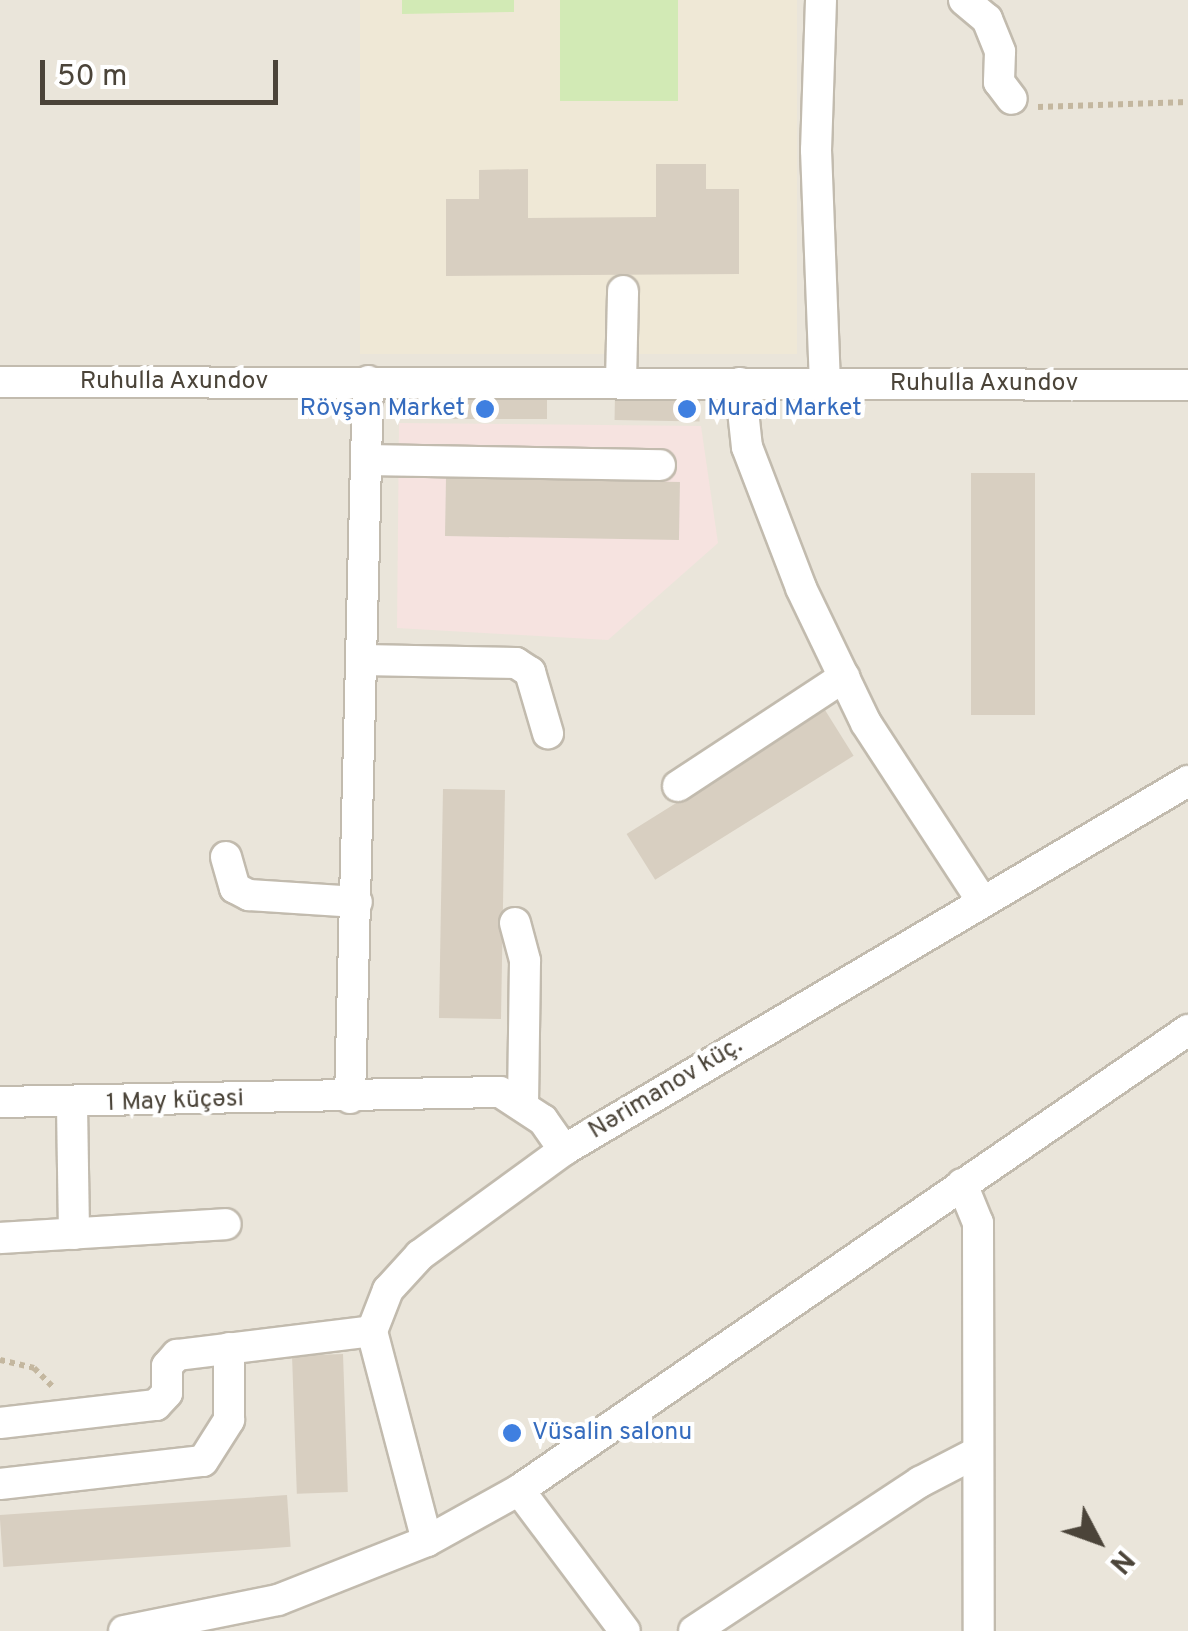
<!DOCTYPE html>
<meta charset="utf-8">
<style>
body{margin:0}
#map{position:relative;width:1188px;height:1631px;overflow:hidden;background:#f6f3ec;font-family:Overpass,sans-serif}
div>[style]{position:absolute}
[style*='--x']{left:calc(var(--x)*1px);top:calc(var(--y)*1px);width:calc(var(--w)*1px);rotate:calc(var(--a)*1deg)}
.residential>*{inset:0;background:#eae5da;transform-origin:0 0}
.education>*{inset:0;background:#efe8d6;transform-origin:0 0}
.medical>*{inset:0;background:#f6e3e0}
.green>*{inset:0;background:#d2eab5;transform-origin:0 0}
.building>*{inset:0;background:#d8cfc1;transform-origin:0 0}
.path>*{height:6px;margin-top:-3px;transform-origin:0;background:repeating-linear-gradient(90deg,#c4b79f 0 5px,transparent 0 10px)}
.roads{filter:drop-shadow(2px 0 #c2bbae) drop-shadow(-2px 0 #c2bbae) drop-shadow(0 2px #c2bbae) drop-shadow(0 -2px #c2bbae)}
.minor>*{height:30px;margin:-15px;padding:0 15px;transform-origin:15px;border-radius:15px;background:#fff}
.dots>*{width:28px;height:28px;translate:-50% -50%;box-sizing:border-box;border:5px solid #fff;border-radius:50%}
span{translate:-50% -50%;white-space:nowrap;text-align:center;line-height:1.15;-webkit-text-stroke:8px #fff;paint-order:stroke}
.street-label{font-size:25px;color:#4b4439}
.shop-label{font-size:25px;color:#366cbe}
.right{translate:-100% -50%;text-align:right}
.left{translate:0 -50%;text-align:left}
.north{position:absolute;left:1048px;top:1491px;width:100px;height:100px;-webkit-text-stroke:8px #fff;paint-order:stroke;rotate:131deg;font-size:28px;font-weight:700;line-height:40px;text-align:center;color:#4b4439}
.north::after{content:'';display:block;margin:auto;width:35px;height:45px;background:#4b4439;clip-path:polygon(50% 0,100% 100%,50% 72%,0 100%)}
.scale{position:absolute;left:40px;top:60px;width:238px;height:45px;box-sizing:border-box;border:5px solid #4b4439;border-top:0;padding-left:12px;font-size:30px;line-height:35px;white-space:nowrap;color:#4b4439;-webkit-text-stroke:8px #fff;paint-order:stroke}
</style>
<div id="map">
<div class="residential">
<i style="left:0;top:0;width:1188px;height:1631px"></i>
</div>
<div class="education">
<i style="left:360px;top:0;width:437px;height:354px"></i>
</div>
<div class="medical">
<i style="clip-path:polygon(399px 423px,701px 426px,718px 543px,608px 640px,397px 628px)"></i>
</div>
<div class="green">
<i style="clip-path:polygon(402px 0,514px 0,514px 12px,402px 14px)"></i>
<i style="left:560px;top:0;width:118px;height:101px"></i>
</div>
<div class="building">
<i style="clip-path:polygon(656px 164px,706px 164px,706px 189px,739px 189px,739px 274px,446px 276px,446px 199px,479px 199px,479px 170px,528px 169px,528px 218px,656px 217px)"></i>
<i style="left:400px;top:393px;width:147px;height:26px"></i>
<i style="left:615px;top:394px;width:85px;height:26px;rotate:1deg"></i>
<i style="left:1035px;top:473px;width:242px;height:64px;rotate:90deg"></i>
<i style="left:446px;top:478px;width:234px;height:58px;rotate:1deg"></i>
<i style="left:825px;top:710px;width:54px;height:234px;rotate:58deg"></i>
<i style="left:443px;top:789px;width:62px;height:229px;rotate:1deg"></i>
<i style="left:343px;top:1354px;width:138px;height:51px;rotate:88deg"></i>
<i style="left:287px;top:1495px;width:52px;height:288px;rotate:86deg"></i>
</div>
<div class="path">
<i style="--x:1038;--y:107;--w:150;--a:-1.9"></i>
<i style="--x:0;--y:1360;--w:35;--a:13"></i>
<i style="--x:34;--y:1368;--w:28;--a:45"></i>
</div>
<div class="roads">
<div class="minor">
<i style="--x:821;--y:0;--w:150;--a:91.9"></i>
<i style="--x:816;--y:150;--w:234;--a:87.8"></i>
<i style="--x:964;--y:0;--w:30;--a:40"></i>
<i style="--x:987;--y:19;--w:35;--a:68"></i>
<i style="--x:1000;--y:52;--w:30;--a:92"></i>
<i style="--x:999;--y:82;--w:21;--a:53"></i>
<i style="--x:0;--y:382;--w:1188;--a:0.14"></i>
<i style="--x:621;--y:382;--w:91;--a:-88.7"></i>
<i style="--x:740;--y:383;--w:64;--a:83.8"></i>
<i style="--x:747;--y:447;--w:151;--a:69"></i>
<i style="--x:801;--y:588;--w:150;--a:64.3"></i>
<i style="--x:866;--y:723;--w:212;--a:56.9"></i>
<i style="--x:367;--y:460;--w:293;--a:1"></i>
<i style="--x:363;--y:660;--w:153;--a:1.1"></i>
<i style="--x:516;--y:663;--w:17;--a:33"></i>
<i style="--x:530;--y:672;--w:64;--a:73.6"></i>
<i style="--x:678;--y:786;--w:199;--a:-33.3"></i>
<i style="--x:226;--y:857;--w:32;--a:74"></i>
<i style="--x:235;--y:888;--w:16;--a:27"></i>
<i style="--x:249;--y:895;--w:108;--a:3.7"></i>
<i style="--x:515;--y:923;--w:39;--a:75"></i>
<i style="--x:525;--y:961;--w:142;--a:90.8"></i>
<i style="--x:350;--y:1098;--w:717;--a:-88.56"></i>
<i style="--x:0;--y:1102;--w:500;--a:-1.15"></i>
<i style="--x:500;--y:1092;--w:51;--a:33.1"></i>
<i style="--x:543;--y:1120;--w:37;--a:55"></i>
<i style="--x:72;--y:1105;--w:129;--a:89.1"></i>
<i style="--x:962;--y:1184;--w:42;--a:67.7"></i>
<i style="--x:978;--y:1223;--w:408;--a:89.9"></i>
<i style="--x:0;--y:1238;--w:226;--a:-3.5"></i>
<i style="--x:0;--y:1423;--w:157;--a:-6.6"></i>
<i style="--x:156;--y:1405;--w:16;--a:-47"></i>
<i style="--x:167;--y:1393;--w:27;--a:-90"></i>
<i style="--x:167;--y:1366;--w:15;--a:-48"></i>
<i style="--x:177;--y:1355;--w:196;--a:-7"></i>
<i style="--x:0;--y:1484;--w:204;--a:-6.5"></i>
<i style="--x:203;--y:1461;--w:49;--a:-57.6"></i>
<i style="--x:229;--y:1420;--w:72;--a:-90"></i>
<i style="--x:519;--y:1490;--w:176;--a:53.1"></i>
<i style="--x:427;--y:1541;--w:217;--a:-104.7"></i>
<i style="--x:372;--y:1331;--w:44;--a:-68.7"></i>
<i style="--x:388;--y:1290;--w:47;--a:-47.6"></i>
<i style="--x:420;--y:1255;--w:178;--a:-36.1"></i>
<i style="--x:564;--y:1150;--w:725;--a:-30.6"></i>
<i style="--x:124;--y:1631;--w:157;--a:-11.4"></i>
<i style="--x:278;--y:1600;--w:160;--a:-21.6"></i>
<i style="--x:427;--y:1541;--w:105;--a:-29"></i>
<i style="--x:519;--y:1490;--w:812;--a:-34.51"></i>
<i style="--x:694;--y:1631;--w:271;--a:-33.4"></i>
<i style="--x:920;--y:1482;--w:61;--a:-27.4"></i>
</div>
</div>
<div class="dots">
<i style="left:485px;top:409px;background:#3f7fe0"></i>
<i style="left:687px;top:409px;background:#3f7fe0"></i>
<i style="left:512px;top:1433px;background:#3f7fe0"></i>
</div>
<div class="street-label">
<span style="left:174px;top:382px">Ruhulla Axundov</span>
<span style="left:984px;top:384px">Ruhulla Axundov</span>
<span style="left:666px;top:1089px;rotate:-31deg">Nərimanov küç.</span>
<span style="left:175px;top:1102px;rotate:-2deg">1 May küçəsi</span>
</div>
<div class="shop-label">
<span class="right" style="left:465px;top:409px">Rövşən Market</span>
<span class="left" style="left:707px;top:409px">Murad Market</span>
<span class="left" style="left:532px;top:1433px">Vüsalin salonu</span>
</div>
<div class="north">N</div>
<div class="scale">50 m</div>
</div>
